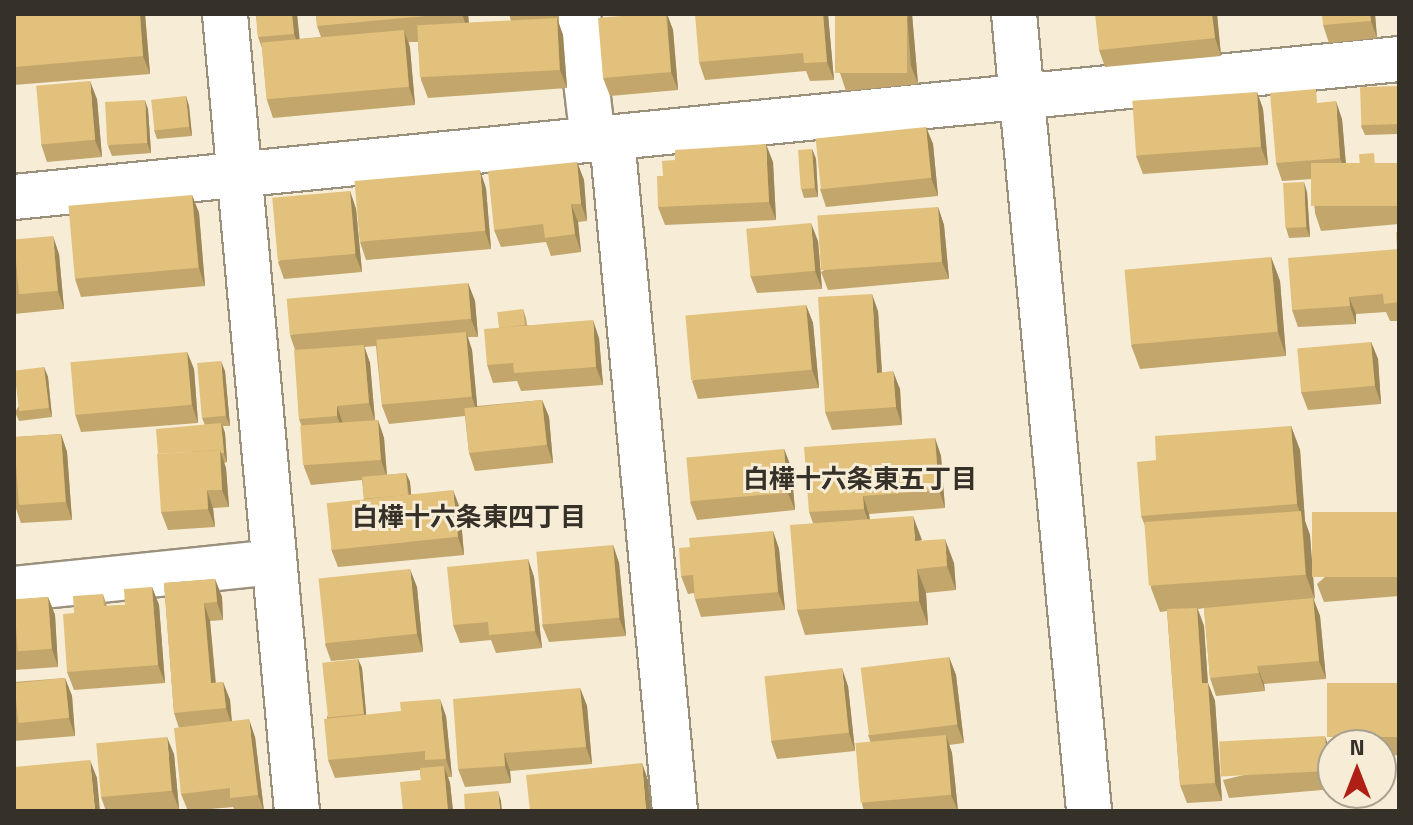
<!DOCTYPE html>
<meta charset="utf-8">
<style>
body{margin:0}
#map{position:relative;width:1413px;height:825px;overflow:hidden;background:#f7ecd6;font-family:"Titillium Web","Noto Sans JP",sans-serif}
div>[style]{position:absolute}
[style*='--x']{left:calc(var(--x)*1px);top:calc(var(--y)*1px);width:calc(var(--w)*1px);rotate:calc(var(--a)*1deg)}
.roads{filter:drop-shadow(2px 0 #9b907c) drop-shadow(-2px 0 #9b907c) drop-shadow(0 2px #9b907c) drop-shadow(0 -2px #9b907c)}
.minor>*{height:44px;margin:-22px;padding:0 22px;transform-origin:22px;border-radius:22px;background:#fff}
.wall>*{inset:0;background:#c2a66b}
.shaded-wall>*{inset:0;background:#9e8757}
.building>*{inset:0;background:#e2c17c;transform-origin:0 0}
span{translate:-50% -50%;white-space:nowrap;text-align:center;line-height:1.15;-webkit-text-stroke:6px #f7ecd6;paint-order:stroke}
.neighbourhood-label{font-size:26px;color:#353128;font-weight:700}
.frame{position:absolute;inset:0;border:16px solid #353128;pointer-events:none}
.north{position:absolute;left:1317px;top:729px;width:80px;height:80px;box-sizing:border-box;background:#f7ecd6;border:2px solid #a9a190;border-radius:50%;rotate:0deg;font-size:22px;font-weight:700;line-height:32px;text-align:center;color:#353128}
.north::after{content:'';display:block;margin:auto;width:28px;height:36px;background:#af1f15;clip-path:polygon(50% 0,100% 100%,50% 72%,0 100%)}
</style>
<div id="map">
<div class="roads">
<div class="minor">
<i style="--x:225;--y:14;--w:800;--a:84.84"></i>
<i style="--x:578;--y:14;--w:126;--a:83.2"></i>
<i style="--x:1014;--y:14;--w:801;--a:84.62"></i>
<i style="--x:612;--y:138;--w:676;--a:84.65"></i>
<i style="--x:14;--y:197;--w:1392;--a:-5.69"></i>
<i style="--x:14;--y:589;--w:261;--a:-5.9"></i>
</div>
</div>
<div class="wall">
<i style="clip-path:polygon(14px 14px,145px 14px,150px 74px,14px 85px)"></i>
<i style="clip-path:polygon(256px 14px,297px 14px,299px 39px,321px 37px,317px 26px,316px 14px,468px 14px,469px 23px,511px 21px,509px 14px,559px 14px,559px 24px,563px 35px,567px 88px,428px 98px,421px 80px,418px 42px,409px 42px,410px 48px,415px 105px,273px 118px,267px 100px,262px 48px,258px 37px)"></i>
<i style="clip-path:polygon(667px 14px,673px 30px,678px 90px,610px 96px,603px 78px)"></i>
<i style="clip-path:polygon(912px 14px,918px 84px,846px 91px,840px 73px)"></i>
<i style="clip-path:polygon(1217px 14px,1221px 56px,1105px 67px,1099px 50px)"></i>
<i style="clip-path:polygon(1375px 14px,1377px 38px,1329px 43px,1323px 25px)"></i>
<i style="clip-path:polygon(828px 15px,834px 80px,810px 81px,806px 71px,705px 80px,699px 62px)"></i>
<i style="clip-path:polygon(1398px 86px,1399px 90px,1399px 134px,1365px 135px,1361px 126px)"></i>
<i style="clip-path:polygon(1257px 92px,1263px 109px,1268px 165px,1143px 174px,1136px 156px)"></i>
<i style="clip-path:polygon(186px 96px,189px 106px,192px 136px,157px 139px,154px 130px)"></i>
<i style="clip-path:polygon(97px 99px,102px 157px,47px 162px,41px 144px)"></i>
<i style="clip-path:polygon(1321px 103px,1342px 119px,1346px 168px,1360px 167px,1378px 163px,1378px 165px,1399px 163px,1399px 224px,1321px 231px,1315px 213px,1312px 179px,1282px 181px,1276px 163px)"></i>
<i style="clip-path:polygon(148px 109px,151px 153px,112px 156px,108px 146px)"></i>
<i style="clip-path:polygon(926px 127px,933px 144px,938px 196px,826px 207px,820px 189px)"></i>
<i style="clip-path:polygon(812px 149px,816px 159px,818px 197px,804px 198px,801px 188px)"></i>
<i style="clip-path:polygon(577px 162px,584px 180px,587px 221px,578px 222px,581px 252px,551px 256px,546px 242px,501px 247px,494px 230px)"></i>
<i style="clip-path:polygon(773px 162px,776px 220px,665px 225px,658px 207px,663px 176px)"></i>
<i style="clip-path:polygon(486px 188px,491px 249px,366px 260px,360px 242px)"></i>
<i style="clip-path:polygon(350px 191px,356px 209px,362px 272px,284px 279px,278px 262px)"></i>
<i style="clip-path:polygon(1307px 192px,1310px 237px,1289px 238px,1286px 228px)"></i>
<i style="clip-path:polygon(192px 195px,199px 213px,205px 286px,81px 297px,75px 279px)"></i>
<i style="clip-path:polygon(938px 207px,944px 225px,949px 279px,828px 290px,821px 272px)"></i>
<i style="clip-path:polygon(1399px 232px,1399px 321px,1390px 321px,1386px 312px,1356px 314px,1356px 324px,1298px 327px,1292px 310px,1397px 250px)"></i>
<i style="clip-path:polygon(14px 240px,59px 254px,64px 309px,14px 314px)"></i>
<i style="clip-path:polygon(818px 241px,822px 289px,757px 293px,750px 275px)"></i>
<i style="clip-path:polygon(1271px 257px,1280px 281px,1286px 356px,1140px 369px,1131px 345px)"></i>
<i style="clip-path:polygon(468px 283px,475px 301px,478px 337px,468px 337px,472px 350px,477px 406px,542px 400px,549px 417px,553px 463px,475px 471px,469px 453px,465px 416px,389px 424px,382px 406px,376px 346px,364px 347px,370px 363px,375px 420px,378px 420px,384px 438px,387px 475px,406px 473px,410px 482px,411px 494px,460px 508px,464px 555px,338px 567px,331px 549px,364px 499px,362px 480px,311px 485px,304px 467px,302px 427px,299px 419px,295px 350px,290px 335px)"></i>
<i style="clip-path:polygon(806px 305px,813px 323px,819px 388px,698px 399px,692px 381px)"></i>
<i style="clip-path:polygon(523px 309px,526px 318px,527px 325px,599px 338px,603px 385px,521px 391px,517px 381px,493px 383px,487px 365px,499px 328px)"></i>
<i style="clip-path:polygon(878px 311px,882px 372px,900px 389px,902px 425px,832px 430px,825px 412px)"></i>
<i style="clip-path:polygon(1371px 342px,1378px 359px,1381px 404px,1308px 410px,1301px 392px)"></i>
<i style="clip-path:polygon(187px 352px,194px 369px,198px 423px,81px 432px,75px 414px)"></i>
<i style="clip-path:polygon(44px 367px,48px 377px,52px 417px,19px 421px,15px 412px)"></i>
<i style="clip-path:polygon(225px 371px,230px 426px,223px 426px,225px 433px,227px 462px,224px 463px,226px 468px,229px 507px,213px 508px,215px 527px,168px 530px,161px 512px,205px 425px,202px 418px)"></i>
<i style="clip-path:polygon(1291px 426px,1300px 450px,1305px 521px,1310px 535px,1314px 600px,1320px 616px,1326px 679px,1264px 684px,1265px 691px,1216px 696px,1210px 678px,1204px 608px,1198px 609px,1204px 626px,1208px 683px,1215px 701px,1222px 801px,1187px 803px,1180px 785px,1167px 611px,1160px 612px,1151px 588px,1146px 528px,1141px 516px,1156px 460px)"></i>
<i style="clip-path:polygon(61px 434px,67px 452px,72px 520px,21px 523px,14px 503px,14px 437px)"></i>
<i style="clip-path:polygon(935px 438px,941px 456px,945px 508px,869px 514px,870px 519px,922px 541px,954px 563px,956px 590px,926px 593px,928px 625px,805px 635px,797px 610px,813px 523px,809px 512px)"></i>
<i style="clip-path:polygon(784px 449px,791px 467px,795px 510px,697px 520px,690px 502px)"></i>
<i style="clip-path:polygon(1399px 512px,1399px 596px,1324px 602px,1317px 584px)"></i>
<i style="clip-path:polygon(773px 531px,779px 549px,785px 610px,701px 617px,695px 599px,694px 593px,688px 594px,681px 576px)"></i>
<i style="clip-path:polygon(613px 545px,619px 563px,626px 636px,549px 642px,542px 625px)"></i>
<i style="clip-path:polygon(528px 559px,534px 577px,542px 648px,496px 653px,491px 640px,460px 643px,453px 625px)"></i>
<i style="clip-path:polygon(215px 579px,222px 597px,223px 620px,210px 621px,216px 683px,223px 682px,230px 700px,232px 721px,255px 737px,264px 811px,235px 811px,233px 807px,188px 811px,181px 794px,179px 728px,174px 713px,164px 583px)"></i>
<i style="clip-path:polygon(152px 587px,159px 605px,165px 683px,74px 690px,67px 672px,74px 613px,103px 594px,107px 606px,125px 605px)"></i>
<i style="clip-path:polygon(417px 587px,423px 652px,331px 661px,325px 644px)"></i>
<i style="clip-path:polygon(48px 597px,55px 615px,58px 667px,14px 670px,14px 600px)"></i>
<i style="clip-path:polygon(949px 657px,956px 675px,964px 743px,949px 745px,952px 753px,958px 811px,864px 811px,862px 804px,871px 743px,868px 735px)"></i>
<i style="clip-path:polygon(358px 659px,362px 668px,366px 715px,446px 716px,452px 777px,448px 777px,450px 783px,453px 811px,403px 811px,421px 780px,420px 770px,335px 778px,328px 760px,327px 717px)"></i>
<i style="clip-path:polygon(65px 678px,72px 696px,75px 736px,14px 741px,14px 682px)"></i>
<i style="clip-path:polygon(1399px 683px,1399px 755px,1381px 757px,1381px 745px,1333px 745px,1332px 742px)"></i>
<i style="clip-path:polygon(848px 686px,855px 751px,777px 759px,771px 741px)"></i>
<i style="clip-path:polygon(580px 688px,587px 706px,592px 764px,510px 771px,511px 783px,465px 787px,458px 769px)"></i>
<i style="clip-path:polygon(174px 754px,179px 809px,151px 811px,106px 811px,101px 797px)"></i>
<i style="clip-path:polygon(1331px 754px,1333px 789px,1229px 798px,1223px 780px)"></i>
</div>
<div class="shaded-wall">
<i style="clip-path:polygon(140px 14px,145px 14px,150px 74px,143px 56px)"></i>
<i style="clip-path:polygon(292px 14px,297px 14px,301px 51px,294px 34px)"></i>
<i style="clip-path:polygon(462px 14px,468px 14px,470px 37px)"></i>
<i style="clip-path:polygon(667px 14px,673px 30px,678px 90px,671px 72px)"></i>
<i style="clip-path:polygon(823px 14px,828px 14px,834px 80px,827px 62px)"></i>
<i style="clip-path:polygon(907px 14px,912px 14px,918px 84px,911px 66px)"></i>
<i style="clip-path:polygon(1212px 14px,1217px 14px,1221px 56px,1215px 38px)"></i>
<i style="clip-path:polygon(1370px 14px,1375px 14px,1377px 38px,1371px 21px)"></i>
<i style="clip-path:polygon(557px 18px,563px 35px,567px 88px,560px 70px)"></i>
<i style="clip-path:polygon(404px 30px,410px 48px,415px 105px,409px 87px)"></i>
<i style="clip-path:polygon(90px 81px,97px 99px,102px 157px,95px 140px)"></i>
<i style="clip-path:polygon(1257px 92px,1263px 109px,1268px 165px,1261px 147px)"></i>
<i style="clip-path:polygon(186px 96px,189px 106px,192px 136px,189px 127px)"></i>
<i style="clip-path:polygon(145px 100px,148px 109px,151px 153px,147px 143px)"></i>
<i style="clip-path:polygon(1336px 101px,1342px 119px,1347px 176px,1340px 158px)"></i>
<i style="clip-path:polygon(926px 127px,933px 144px,938px 196px,931px 178px)"></i>
<i style="clip-path:polygon(766px 144px,773px 162px,776px 220px,769px 202px)"></i>
<i style="clip-path:polygon(812px 149px,816px 159px,818px 197px,815px 188px)"></i>
<i style="clip-path:polygon(577px 162px,584px 180px,587px 221px,581px 204px)"></i>
<i style="clip-path:polygon(480px 170px,486px 188px,491px 249px,485px 231px)"></i>
<i style="clip-path:polygon(1304px 182px,1307px 192px,1310px 237px,1306px 227px)"></i>
<i style="clip-path:polygon(350px 191px,356px 209px,362px 272px,355px 254px)"></i>
<i style="clip-path:polygon(192px 195px,199px 213px,205px 286px,199px 268px)"></i>
<i style="clip-path:polygon(571px 204px,578px 222px,581px 252px,575px 234px)"></i>
<i style="clip-path:polygon(938px 207px,944px 225px,949px 279px,942px 262px)"></i>
<i style="clip-path:polygon(811px 223px,818px 241px,822px 289px,815px 271px)"></i>
<i style="clip-path:polygon(53px 236px,59px 254px,64px 309px,58px 291px)"></i>
<i style="clip-path:polygon(1271px 257px,1280px 281px,1286px 356px,1278px 332px)"></i>
<i style="clip-path:polygon(468px 283px,475px 301px,478px 337px,471px 319px)"></i>
<i style="clip-path:polygon(872px 294px,878px 311px,883px 391px,877px 373px)"></i>
<i style="clip-path:polygon(1349px 297px,1356px 314px,1356px 324px,1350px 306px)"></i>
<i style="clip-path:polygon(806px 305px,813px 323px,819px 388px,812px 370px)"></i>
<i style="clip-path:polygon(593px 320px,599px 338px,603px 385px,596px 367px)"></i>
<i style="clip-path:polygon(466px 332px,472px 350px,478px 415px,472px 397px)"></i>
<i style="clip-path:polygon(1371px 342px,1378px 359px,1381px 404px,1375px 386px)"></i>
<i style="clip-path:polygon(364px 345px,370px 363px,375px 421px,369px 403px)"></i>
<i style="clip-path:polygon(187px 352px,194px 369px,198px 423px,192px 405px)"></i>
<i style="clip-path:polygon(221px 361px,225px 371px,230px 426px,226px 416px)"></i>
<i style="clip-path:polygon(44px 367px,48px 377px,52px 417px,49px 408px)"></i>
<i style="clip-path:polygon(893px 371px,900px 389px,902px 425px,896px 407px)"></i>
<i style="clip-path:polygon(542px 400px,549px 417px,553px 463px,547px 445px)"></i>
<i style="clip-path:polygon(337px 406px,343px 424px,344px 434px,337px 416px)"></i>
<i style="clip-path:polygon(378px 420px,384px 438px,387px 478px,381px 460px)"></i>
<i style="clip-path:polygon(221px 423px,225px 433px,227px 462px,224px 453px)"></i>
<i style="clip-path:polygon(1291px 426px,1300px 450px,1305px 521px,1310px 535px,1315px 600px,1306px 575px,1302px 518px,1297px 504px)"></i>
<i style="clip-path:polygon(61px 434px,67px 452px,72px 520px,66px 502px)"></i>
<i style="clip-path:polygon(935px 438px,941px 456px,945px 508px,939px 490px)"></i>
<i style="clip-path:polygon(784px 449px,791px 467px,795px 510px,788px 493px)"></i>
<i style="clip-path:polygon(220px 450px,226px 468px,229px 507px,222px 490px)"></i>
<i style="clip-path:polygon(406px 473px,410px 482px,412px 505px,409px 496px)"></i>
<i style="clip-path:polygon(207px 490px,213px 508px,215px 527px,208px 509px)"></i>
<i style="clip-path:polygon(453px 490px,460px 508px,464px 555px,458px 537px)"></i>
<i style="clip-path:polygon(863px 496px,869px 514px,870px 526px,864px 509px)"></i>
<i style="clip-path:polygon(913px 516px,922px 540px,915px 541px)"></i>
<i style="clip-path:polygon(773px 531px,779px 549px,785px 610px,778px 592px)"></i>
<i style="clip-path:polygon(945px 539px,954px 563px,956px 590px,947px 566px)"></i>
<i style="clip-path:polygon(613px 545px,619px 563px,626px 636px,619px 618px)"></i>
<i style="clip-path:polygon(528px 559px,534px 577px,542px 648px,535px 631px)"></i>
<i style="clip-path:polygon(410px 569px,417px 587px,423px 652px,417px 634px)"></i>
<i style="clip-path:polygon(917px 569px,926px 593px,928px 625px,919px 601px)"></i>
<i style="clip-path:polygon(215px 579px,222px 597px,223px 620px,217px 602px)"></i>
<i style="clip-path:polygon(152px 587px,159px 605px,165px 683px,158px 665px)"></i>
<i style="clip-path:polygon(48px 597px,55px 615px,58px 667px,52px 649px)"></i>
<i style="clip-path:polygon(1313px 598px,1320px 616px,1326px 679px,1319px 661px)"></i>
<i style="clip-path:polygon(204px 603px,210px 621px,217px 701px,211px 683px)"></i>
<i style="clip-path:polygon(1197px 608px,1204px 626px,1209px 701px,1202px 683px)"></i>
<i style="clip-path:polygon(949px 657px,956px 675px,964px 743px,957px 725px)"></i>
<i style="clip-path:polygon(358px 659px,362px 668px,367px 723px,364px 714px)"></i>
<i style="clip-path:polygon(1257px 666px,1264px 684px,1265px 691px,1259px 673px)"></i>
<i style="clip-path:polygon(842px 668px,848px 686px,855px 751px,849px 733px)"></i>
<i style="clip-path:polygon(65px 678px,72px 696px,75px 736px,69px 718px)"></i>
<i style="clip-path:polygon(223px 682px,230px 700px,232px 726px,226px 708px)"></i>
<i style="clip-path:polygon(1208px 683px,1215px 701px,1222px 801px,1215px 783px)"></i>
<i style="clip-path:polygon(580px 688px,587px 706px,592px 764px,586px 747px)"></i>
<i style="clip-path:polygon(440px 699px,446px 716px,452px 777px,446px 759px)"></i>
<i style="clip-path:polygon(249px 719px,255px 737px,264px 811px,258px 795px)"></i>
<i style="clip-path:polygon(946px 735px,952px 753px,958px 811px,951px 795px)"></i>
<i style="clip-path:polygon(1325px 736px,1331px 754px,1333px 786px,1327px 771px)"></i>
<i style="clip-path:polygon(167px 737px,174px 754px,179px 809px,172px 791px)"></i>
<i style="clip-path:polygon(504px 753px,510px 771px,511px 783px,505px 766px)"></i>
<i style="clip-path:polygon(90px 760px,97px 778px,100px 811px,95px 811px)"></i>
<i style="clip-path:polygon(642px 763px,648px 780px,651px 811px,646px 811px)"></i>
<i style="clip-path:polygon(444px 766px,450px 783px,453px 811px,448px 811px)"></i>
<i style="clip-path:polygon(498px 791px,501px 801px,502px 811px,500px 811px)"></i>
</div>
<div class="building">
<i style="clip-path:polygon(14px 14px,140px 14px,143px 56px,14px 67px)"></i>
<i style="clip-path:polygon(256px 14px,292px 14px,294px 34px,258px 37px)"></i>
<i style="clip-path:polygon(316px 14px,447px 14px,317px 26px)"></i>
<i style="clip-path:polygon(644px 14px,666px 14px,671px 72px,603px 78px,598px 18px)"></i>
<i style="clip-path:polygon(695px 14px,823px 14px,827px 62px,804px 63px,803px 53px,699px 62px)"></i>
<i style="left:835px;top:14px;width:72px;height:59px"></i>
<i style="clip-path:polygon(1095px 14px,1212px 14px,1215px 38px,1099px 50px)"></i>
<i style="clip-path:polygon(1322px 14px,1370px 14px,1371px 21px,1323px 25px)"></i>
<i style="left:557px;top:18px;width:52px;height:140px;rotate:87deg"></i>
<i style="left:404px;top:30px;width:57px;height:143px;rotate:85deg"></i>
<i style="left:90px;top:81px;width:59px;height:54px;rotate:85deg"></i>
<i style="left:1398px;top:86px;width:38px;height:38px;rotate:88deg"></i>
<i style="clip-path:polygon(1316px 89px,1317px 103px,1336px 101px,1340px 158px,1276px 163px,1270px 93px)"></i>
<i style="left:1257px;top:92px;width:55px;height:125px;rotate:86deg"></i>
<i style="left:186px;top:96px;width:31px;height:35px;rotate:84deg"></i>
<i style="left:145px;top:100px;width:43px;height:40px;rotate:87deg"></i>
<i style="left:926px;top:127px;width:51px;height:111px;rotate:84deg"></i>
<i style="clip-path:polygon(766px 144px,769px 202px,658px 207px,657px 176px,663px 176px,662px 161px,675px 160px,675px 150px)"></i>
<i style="left:812px;top:149px;width:39px;height:14px;rotate:86deg"></i>
<i style="left:1374px;top:153px;width:12px;height:15px;rotate:85deg"></i>
<i style="clip-path:polygon(577px 162px,581px 204px,571px 204px,575px 234px,545px 238px,543px 224px,494px 230px,488px 171px)"></i>
<i style="left:1399px;top:163px;width:43px;height:88px;rotate:90deg"></i>
<i style="left:480px;top:170px;width:61px;height:126px;rotate:85deg"></i>
<i style="left:1304px;top:182px;width:45px;height:21px;rotate:87deg"></i>
<i style="left:350px;top:191px;width:63px;height:78px;rotate:85deg"></i>
<i style="left:192px;top:195px;width:73px;height:124px;rotate:85deg"></i>
<i style="left:938px;top:207px;width:55px;height:121px;rotate:86deg"></i>
<i style="left:811px;top:223px;width:48px;height:65px;rotate:85deg"></i>
<i style="clip-path:polygon(1396px 232px,1399px 232px,1399px 249px,1397px 250px)"></i>
<i style="left:53px;top:236px;width:55px;height:39px;rotate:85deg"></i>
<i style="clip-path:polygon(1399px 249px,1399px 302px,1384px 304px,1383px 294px,1349px 297px,1350px 306px,1292px 310px,1288px 258px)"></i>
<i style="left:1271px;top:257px;width:75px;height:147px;rotate:85deg"></i>
<i style="left:468px;top:283px;width:36px;height:182px;rotate:85deg"></i>
<i style="clip-path:polygon(872px 294px,877px 373px,893px 371px,896px 407px,825px 412px,818px 297px)"></i>
<i style="left:806px;top:305px;width:65px;height:121px;rotate:85deg"></i>
<i style="left:523px;top:309px;width:16px;height:26px;rotate:83deg"></i>
<i style="clip-path:polygon(593px 320px,596px 367px,514px 373px,513px 363px,487px 365px,484px 329px)"></i>
<i style="left:466px;top:332px;width:65px;height:90px;rotate:85deg"></i>
<i style="left:1371px;top:342px;width:44px;height:74px;rotate:85deg"></i>
<i style="clip-path:polygon(364px 345px,369px 403px,337px 406px,337px 416px,299px 419px,294px 350px)"></i>
<i style="left:187px;top:352px;width:53px;height:117px;rotate:85deg"></i>
<i style="left:221px;top:361px;width:55px;height:24px;rotate:85deg"></i>
<i style="left:44px;top:367px;width:41px;height:30px;rotate:83deg"></i>
<i style="left:542px;top:400px;width:45px;height:78px;rotate:84deg"></i>
<i style="left:378px;top:420px;width:40px;height:78px;rotate:86deg"></i>
<i style="clip-path:polygon(221px 423px,224px 453px,221px 453px,220px 450px,158px 454px,156px 429px)"></i>
<i style="clip-path:polygon(1291px 426px,1297px 504px,1141px 516px,1137px 462px,1156px 460px,1155px 436px)"></i>
<i style="left:61px;top:434px;width:68px;height:47px;rotate:86deg"></i>
<i style="clip-path:polygon(935px 438px,939px 490px,863px 496px,864px 509px,809px 512px,804px 447px)"></i>
<i style="left:784px;top:449px;width:44px;height:98px;rotate:85deg"></i>
<i style="clip-path:polygon(220px 450px,222px 490px,207px 490px,208px 509px,161px 512px,157px 454px)"></i>
<i style="left:406px;top:473px;width:22px;height:44px;rotate:85deg"></i>
<i style="left:453px;top:490px;width:47px;height:127px;rotate:84deg"></i>
<i style="left:1301px;top:511px;width:64px;height:157px;rotate:86deg"></i>
<i style="left:1399px;top:512px;width:65px;height:87px;rotate:90deg"></i>
<i style="clip-path:polygon(913px 516px,915px 541px,945px 539px,947px 566px,917px 569px,919px 601px,797px 610px,790px 525px)"></i>
<i style="clip-path:polygon(773px 531px,778px 592px,695px 599px,693px 575px,681px 576px,679px 548px,690px 547px,689px 538px)"></i>
<i style="left:613px;top:545px;width:73px;height:77px;rotate:85deg"></i>
<i style="clip-path:polygon(528px 559px,535px 631px,489px 635px,488px 622px,453px 625px,447px 567px)"></i>
<i style="left:410px;top:569px;width:65px;height:92px;rotate:84deg"></i>
<i style="clip-path:polygon(215px 579px,217px 602px,204px 603px,211px 683px,223px 682px,226px 708px,174px 713px,164px 583px)"></i>
<i style="clip-path:polygon(152px 587px,158px 665px,67px 672px,63px 614px,74px 613px,73px 596px,103px 594px,104px 606px,125px 605px,124px 589px)"></i>
<i style="left:48px;top:597px;width:52px;height:34px;rotate:86deg"></i>
<i style="clip-path:polygon(1313px 598px,1319px 661px,1257px 666px,1259px 673px,1210px 678px,1204px 608px)"></i>
<i style="clip-path:polygon(1197px 608px,1202px 683px,1208px 683px,1215px 783px,1180px 785px,1167px 609px)"></i>
<i style="left:949px;top:657px;width:68px;height:89px;rotate:83deg"></i>
<i style="left:358px;top:659px;width:55px;height:36px;rotate:84deg"></i>
<i style="left:842px;top:668px;width:65px;height:78px;rotate:84deg"></i>
<i style="left:65px;top:678px;width:40px;height:51px;rotate:84deg"></i>
<i style="left:1399px;top:683px;width:54px;height:72px;rotate:90deg"></i>
<i style="clip-path:polygon(580px 688px,586px 747px,504px 753px,505px 766px,458px 769px,453px 699px)"></i>
<i style="clip-path:polygon(440px 699px,446px 759px,425px 760px,425px 751px,328px 760px,324px 719px,401px 711px,400px 702px)"></i>
<i style="clip-path:polygon(249px 719px,258px 795px,230px 798px,230px 788px,181px 794px,174px 728px)"></i>
<i style="left:946px;top:735px;width:60px;height:91px;rotate:85deg"></i>
<i style="left:1325px;top:736px;width:35px;height:106px;rotate:87deg"></i>
<i style="left:167px;top:737px;width:54px;height:71px;rotate:85deg"></i>
<i style="clip-path:polygon(90px 760px,95px 811px,14px 811px,14px 767px)"></i>
<i style="clip-path:polygon(642px 763px,646px 811px,530px 811px,526px 775px)"></i>
<i style="clip-path:polygon(444px 766px,448px 811px,403px 811px,400px 782px,421px 780px,420px 768px)"></i>
<i style="clip-path:polygon(498px 791px,500px 811px,465px 811px,464px 794px)"></i>
</div>
<div class="neighbourhood-label">
<span style="left:860px;top:479px">白樺十六条東五丁目</span>
<span style="left:469px;top:517px">白樺十六条東四丁目</span>
</div>
<div class="frame"></div>
<div class="north">N</div>
</div>
